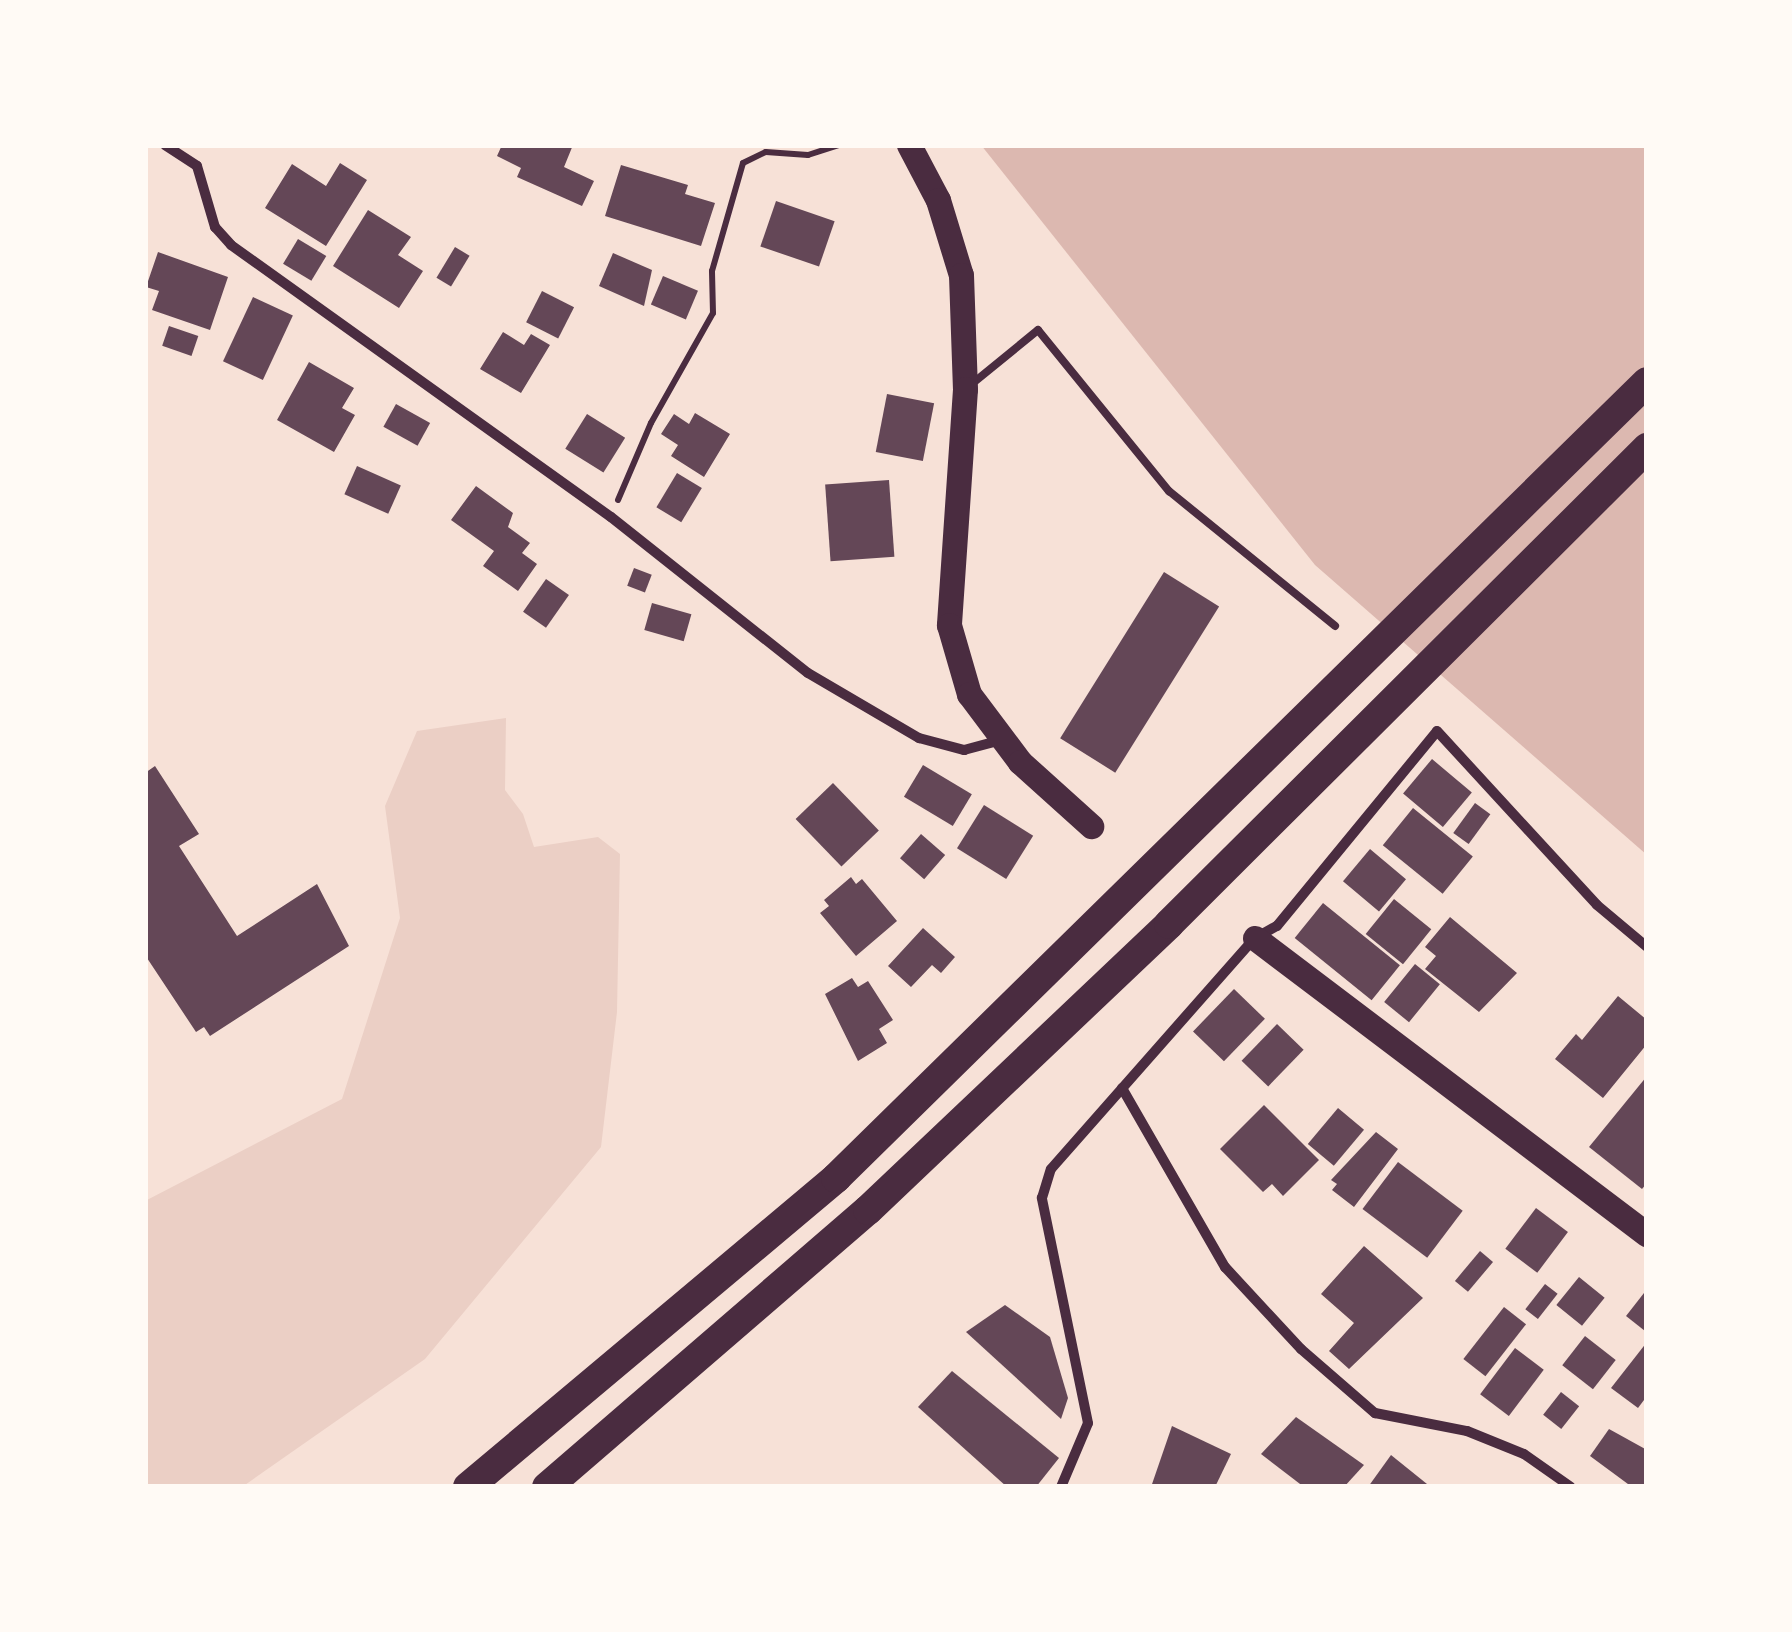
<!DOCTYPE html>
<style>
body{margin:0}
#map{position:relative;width:1792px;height:1632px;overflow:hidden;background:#f7e1d7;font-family:"Varela Round",sans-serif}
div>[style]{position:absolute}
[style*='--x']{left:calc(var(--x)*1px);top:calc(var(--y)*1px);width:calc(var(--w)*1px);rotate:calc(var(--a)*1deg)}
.green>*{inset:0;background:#ebcfc5}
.water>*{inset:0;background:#dcb8b0}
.building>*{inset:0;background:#644757;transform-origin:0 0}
.path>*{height:6px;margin:-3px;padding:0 3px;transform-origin:3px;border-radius:3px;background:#4a2c40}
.service>*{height:8px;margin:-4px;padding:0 4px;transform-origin:4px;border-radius:4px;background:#4a2c40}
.minor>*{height:10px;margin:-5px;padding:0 5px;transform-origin:5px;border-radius:5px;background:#4a2c40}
.primary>*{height:25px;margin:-12.5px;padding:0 12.5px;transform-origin:12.5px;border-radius:12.5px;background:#4a2c40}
.motorway>*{height:30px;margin:-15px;padding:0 15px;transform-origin:15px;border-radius:15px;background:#4a2c40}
span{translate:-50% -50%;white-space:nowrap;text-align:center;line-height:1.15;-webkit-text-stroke:10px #fffaf5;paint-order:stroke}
.frame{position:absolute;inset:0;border:148px solid #fffaf5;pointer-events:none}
</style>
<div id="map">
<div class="green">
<i style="clip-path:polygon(506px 718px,505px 790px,523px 814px,534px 847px,598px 837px,620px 854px,617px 1012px,601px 1147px,425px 1359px,242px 1487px,145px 1487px,145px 1201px,342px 1099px,400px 918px,385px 806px,417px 731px)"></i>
</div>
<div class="water">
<i style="clip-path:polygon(981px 145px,1647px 145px,1647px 855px,1315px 565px)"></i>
</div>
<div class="building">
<i style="clip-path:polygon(502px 145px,573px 145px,564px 167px,594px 181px,582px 206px,517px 177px,521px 168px,497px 156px)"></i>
<i style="clip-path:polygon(340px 163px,367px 180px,326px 246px,265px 208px,292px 164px,326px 186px)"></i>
<i style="clip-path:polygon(621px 165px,688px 185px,685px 194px,715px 203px,701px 246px,605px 216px)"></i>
<i style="left:776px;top:201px;width:62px;height:48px;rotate:19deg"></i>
<i style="clip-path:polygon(368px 210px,411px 237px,398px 255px,423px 271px,399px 308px,333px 266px)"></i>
<i style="left:298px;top:239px;width:33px;height:29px;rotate:31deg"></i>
<i style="left:455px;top:247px;width:17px;height:36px;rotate:31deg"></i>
<i style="clip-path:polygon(158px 252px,228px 277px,210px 330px,152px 310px,159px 291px,146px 287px)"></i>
<i style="clip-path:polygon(613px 253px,652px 270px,644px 306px,599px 286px)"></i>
<i style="left:663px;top:276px;width:38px;height:31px;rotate:23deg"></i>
<i style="left:542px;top:291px;width:36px;height:35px;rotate:27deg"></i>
<i style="left:253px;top:297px;width:44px;height:71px;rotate:25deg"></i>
<i style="left:169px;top:326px;width:31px;height:21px;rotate:19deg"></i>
<i style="clip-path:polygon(503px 332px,524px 345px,531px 334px,550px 345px,521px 393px,480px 369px)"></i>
<i style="clip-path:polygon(309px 362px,354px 388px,342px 408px,355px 415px,334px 452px,277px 420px)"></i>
<i style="left:887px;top:394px;width:48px;height:59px;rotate:11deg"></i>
<i style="left:396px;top:404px;width:39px;height:26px;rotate:29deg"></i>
<i style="clip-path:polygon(695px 413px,730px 434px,704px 477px,671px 456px,678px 445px,661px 434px,674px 414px,689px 424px)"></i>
<i style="left:587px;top:414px;width:45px;height:41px;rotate:32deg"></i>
<i style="left:357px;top:466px;width:48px;height:31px;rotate:24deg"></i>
<i style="left:677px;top:473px;width:29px;height:40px;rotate:31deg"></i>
<i style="left:889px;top:480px;width:77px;height:64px;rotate:86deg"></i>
<i style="clip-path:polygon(476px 486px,513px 513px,508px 527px,530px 543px,522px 553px,537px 564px,518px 591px,483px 566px,494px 551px,451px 520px)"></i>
<i style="left:634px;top:568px;width:19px;height:19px;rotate:21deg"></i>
<i style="left:1164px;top:572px;width:65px;height:196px;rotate:32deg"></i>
<i style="left:546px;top:579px;width:28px;height:40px;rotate:35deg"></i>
<i style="left:652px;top:603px;width:41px;height:28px;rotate:16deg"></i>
<i style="left:1432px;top:759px;width:52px;height:45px;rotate:40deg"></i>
<i style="left:923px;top:765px;width:57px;height:37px;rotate:31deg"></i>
<i style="clip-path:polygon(155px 766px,199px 834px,179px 846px,237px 936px,317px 884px,349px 946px,210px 1036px,204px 1027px,196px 1032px,145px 955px,145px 773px)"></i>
<i style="left:833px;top:783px;width:66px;height:52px;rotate:46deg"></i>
<i style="left:1475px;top:803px;width:19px;height:37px;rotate:36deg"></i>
<i style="left:984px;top:805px;width:58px;height:51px;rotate:32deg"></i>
<i style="left:1413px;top:808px;width:77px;height:48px;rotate:39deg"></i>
<i style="left:921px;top:834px;width:32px;height:32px;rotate:41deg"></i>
<i style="left:1370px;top:849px;width:47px;height:42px;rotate:40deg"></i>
<i style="clip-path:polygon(851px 877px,856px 884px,862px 879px,897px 921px,856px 956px,820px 913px,829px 906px,824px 900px)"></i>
<i style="left:1394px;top:899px;width:48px;height:45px;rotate:39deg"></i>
<i style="left:1323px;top:903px;width:99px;height:45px;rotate:39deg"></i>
<i style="clip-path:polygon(1450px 917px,1517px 973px,1479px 1012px,1425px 969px,1436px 956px,1425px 947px)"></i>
<i style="clip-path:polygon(923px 928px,955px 957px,941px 973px,932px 965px,911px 987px,888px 966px)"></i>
<i style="left:1415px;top:964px;width:32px;height:49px;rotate:39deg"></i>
<i style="clip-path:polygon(852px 978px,858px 987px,868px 981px,893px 1020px,879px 1029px,887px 1043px,858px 1061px,825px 994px)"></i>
<i style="left:1234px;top:989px;width:43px;height:59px;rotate:44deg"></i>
<i style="clip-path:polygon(1618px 996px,1647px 1020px,1647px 1044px,1603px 1098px,1555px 1059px,1576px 1034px,1582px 1040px)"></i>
<i style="left:1277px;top:1024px;width:37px;height:51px;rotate:44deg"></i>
<i style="clip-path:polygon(1647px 1076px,1647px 1183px,1642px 1189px,1589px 1147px)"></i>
<i style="clip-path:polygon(1264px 1105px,1319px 1160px,1283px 1196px,1272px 1184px,1263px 1192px,1220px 1149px)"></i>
<i style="left:1338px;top:1108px;width:34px;height:47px;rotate:40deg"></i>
<i style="clip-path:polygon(1376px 1132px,1398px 1149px,1354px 1207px,1332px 1190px,1337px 1184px,1331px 1180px)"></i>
<i style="left:1398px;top:1162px;width:81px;height:59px;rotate:37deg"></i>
<i style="left:1536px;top:1208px;width:40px;height:51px;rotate:37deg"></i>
<i style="clip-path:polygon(1364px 1246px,1423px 1298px,1349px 1369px,1329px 1351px,1354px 1323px,1321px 1294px)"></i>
<i style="left:1480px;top:1251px;width:17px;height:39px;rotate:40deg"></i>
<i style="left:1579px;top:1277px;width:33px;height:36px;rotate:39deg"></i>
<i style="left:1545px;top:1284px;width:16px;height:32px;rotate:38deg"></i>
<i style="clip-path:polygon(1644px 1293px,1647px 1295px,1645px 1331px,1626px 1316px)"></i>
<i style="clip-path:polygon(1005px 1305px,1050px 1337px,1068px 1398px,1061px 1419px,966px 1332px)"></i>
<i style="left:1504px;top:1307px;width:28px;height:66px;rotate:38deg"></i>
<i style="left:1585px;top:1336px;width:39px;height:37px;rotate:38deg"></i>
<i style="clip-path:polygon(1647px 1342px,1647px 1396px,1638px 1408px,1611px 1388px)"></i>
<i style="left:1515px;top:1348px;width:36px;height:58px;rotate:37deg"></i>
<i style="clip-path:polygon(952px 1371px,1059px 1458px,1036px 1487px,1007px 1487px,918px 1407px)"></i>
<i style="left:1561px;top:1392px;width:23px;height:29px;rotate:38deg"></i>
<i style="clip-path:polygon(1296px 1417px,1364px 1465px,1344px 1487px,1304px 1487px,1261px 1454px)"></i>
<i style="clip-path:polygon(1172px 1426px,1231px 1454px,1215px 1487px,1151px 1487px)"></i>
<i style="clip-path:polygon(1609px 1429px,1647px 1450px,1647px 1487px,1632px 1487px,1590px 1456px)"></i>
<i style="clip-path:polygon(1391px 1455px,1427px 1484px,1368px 1487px)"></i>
</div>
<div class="path">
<i style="--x:618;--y:500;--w:84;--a:-66.8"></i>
<i style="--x:651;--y:423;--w:126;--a:-60.6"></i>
<i style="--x:713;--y:313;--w:42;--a:-91.4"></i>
<i style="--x:712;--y:271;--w:112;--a:-74"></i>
<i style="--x:743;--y:163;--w:25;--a:-26"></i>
<i style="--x:766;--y:152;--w:42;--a:4.1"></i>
<i style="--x:808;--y:155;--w:32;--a:-18"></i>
</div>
<div class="service">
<i style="--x:973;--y:383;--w:84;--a:-39.2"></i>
<i style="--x:1038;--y:330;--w:208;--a:50.9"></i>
<i style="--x:1169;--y:491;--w:214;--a:39.1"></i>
</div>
<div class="minor">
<i style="--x:165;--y:145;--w:38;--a:33"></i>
<i style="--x:197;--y:166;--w:64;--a:73.6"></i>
<i style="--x:215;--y:227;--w:24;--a:48"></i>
<i style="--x:231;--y:245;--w:467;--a:35.6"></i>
<i style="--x:611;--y:517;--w:251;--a:38.4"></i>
<i style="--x:808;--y:673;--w:129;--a:30.4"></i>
<i style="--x:919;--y:738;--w:47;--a:14.9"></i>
<i style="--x:964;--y:750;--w:38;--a:-15"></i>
<i style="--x:1122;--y:1088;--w:207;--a:60.1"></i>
<i style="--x:1225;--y:1267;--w:112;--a:47.2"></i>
<i style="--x:1301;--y:1349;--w:98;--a:40.9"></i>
<i style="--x:1375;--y:1413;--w:94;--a:11.1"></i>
<i style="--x:1467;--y:1431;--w:61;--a:22"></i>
<i style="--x:1524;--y:1454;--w:57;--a:35.1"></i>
<i style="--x:1061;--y:1487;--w:69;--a:-67.1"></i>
<i style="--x:1088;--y:1423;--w:230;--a:-101.6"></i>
<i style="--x:1042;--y:1198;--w:30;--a:-73"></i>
<i style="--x:1051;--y:1169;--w:308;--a:-48.6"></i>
<i style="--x:1255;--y:938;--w:25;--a:-29"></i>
<i style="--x:1277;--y:926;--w:252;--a:-50.6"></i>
<i style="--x:1437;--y:731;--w:236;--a:47.4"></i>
<i style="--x:1597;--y:905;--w:65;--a:40"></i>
</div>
<div class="primary">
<i style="--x:909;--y:145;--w:62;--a:62.2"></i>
<i style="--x:938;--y:200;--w:78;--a:73"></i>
<i style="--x:961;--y:275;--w:114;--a:88"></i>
<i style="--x:965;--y:389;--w:237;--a:93.9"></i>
<i style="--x:949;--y:625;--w:72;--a:73.8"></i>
<i style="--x:969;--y:694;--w:85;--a:53.1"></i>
<i style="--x:1020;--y:762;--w:96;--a:42"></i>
<i style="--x:1255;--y:938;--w:491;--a:37.1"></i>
</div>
<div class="motorway">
<i style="--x:468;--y:1487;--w:481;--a:-40"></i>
<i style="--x:836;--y:1178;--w:1136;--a:-44.47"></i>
<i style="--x:547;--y:1487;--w:424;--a:-40.8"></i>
<i style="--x:868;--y:1210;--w:415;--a:-43.5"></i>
<i style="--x:1169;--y:924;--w:675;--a:-44.88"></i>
</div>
<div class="frame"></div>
</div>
